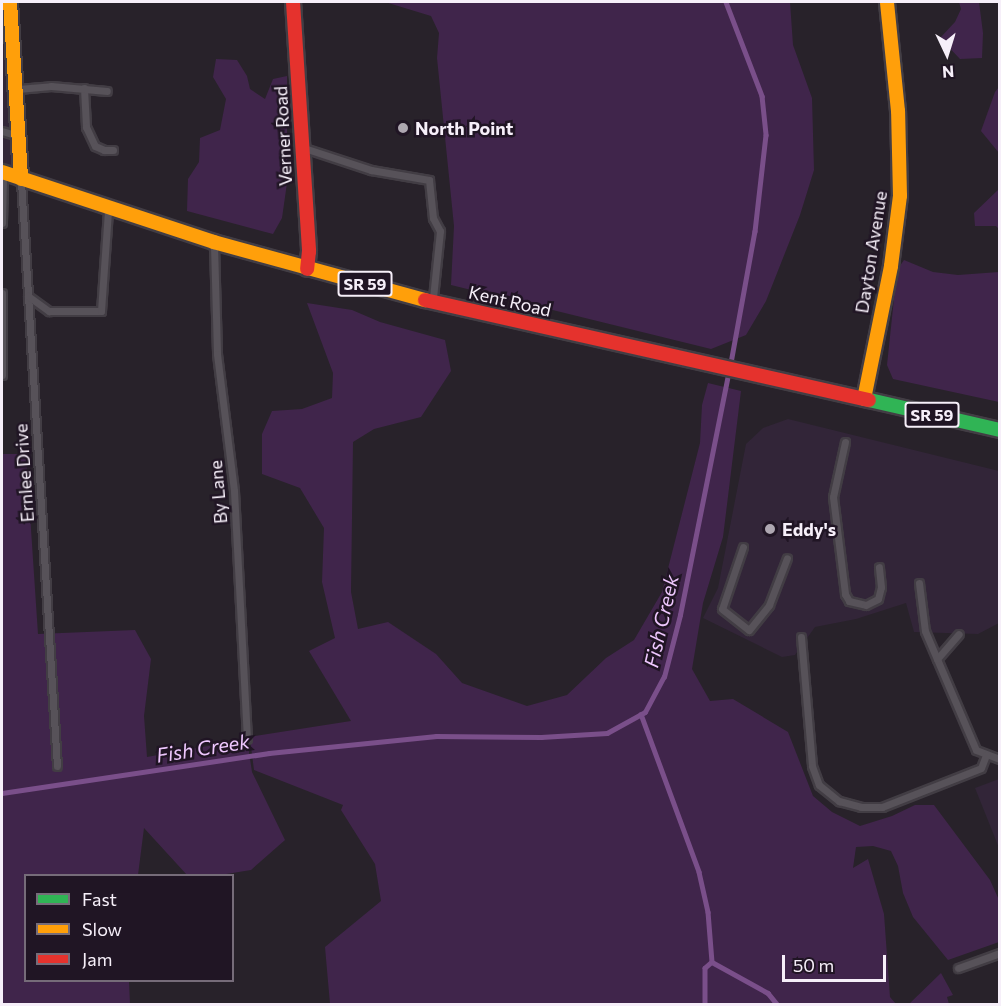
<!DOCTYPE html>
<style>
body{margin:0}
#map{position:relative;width:1001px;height:1006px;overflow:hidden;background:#28222a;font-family:Commissioner,sans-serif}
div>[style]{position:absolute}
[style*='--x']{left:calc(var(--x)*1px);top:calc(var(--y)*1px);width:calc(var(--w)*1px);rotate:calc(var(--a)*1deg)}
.built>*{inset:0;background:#322538}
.green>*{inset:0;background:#40254b}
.stream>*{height:4.5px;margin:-2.25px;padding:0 2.25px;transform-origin:2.25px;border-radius:2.25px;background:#7a4f8a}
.roads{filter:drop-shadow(2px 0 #423d44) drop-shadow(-2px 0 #423d44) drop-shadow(0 2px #423d44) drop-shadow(0 -2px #423d44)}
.lane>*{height:7px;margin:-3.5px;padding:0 3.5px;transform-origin:3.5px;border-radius:3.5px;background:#575259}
.fast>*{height:14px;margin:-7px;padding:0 7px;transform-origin:7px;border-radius:7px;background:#30b455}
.slow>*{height:14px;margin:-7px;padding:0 7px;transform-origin:7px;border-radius:7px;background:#ff9f0a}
.jam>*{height:14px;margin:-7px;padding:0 7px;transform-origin:7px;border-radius:7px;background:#e5322d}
.dots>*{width:16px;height:16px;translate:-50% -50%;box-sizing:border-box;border:3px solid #201524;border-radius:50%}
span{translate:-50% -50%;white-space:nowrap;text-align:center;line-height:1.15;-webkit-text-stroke:5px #201524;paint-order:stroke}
.shield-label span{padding:2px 4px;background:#201524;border:2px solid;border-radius:4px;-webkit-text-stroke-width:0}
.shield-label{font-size:16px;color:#f6eff9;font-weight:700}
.poi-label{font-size:18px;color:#f6eff9;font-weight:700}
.left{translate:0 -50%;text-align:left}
.street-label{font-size:18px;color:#f6eff9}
.water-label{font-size:20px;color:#eec7fe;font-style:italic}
.frame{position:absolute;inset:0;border:3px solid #f6eff9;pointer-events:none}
.legend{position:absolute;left:24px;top:874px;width:210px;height:108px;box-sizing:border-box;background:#201524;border:2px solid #766c79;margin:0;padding:8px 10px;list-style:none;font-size:18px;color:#f6eff9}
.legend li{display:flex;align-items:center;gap:12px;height:30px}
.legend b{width:30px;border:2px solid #766c79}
.north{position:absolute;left:917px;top:24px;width:60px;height:60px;-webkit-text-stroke:4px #201524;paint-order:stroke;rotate:176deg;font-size:16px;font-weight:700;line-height:24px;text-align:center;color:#f6eff9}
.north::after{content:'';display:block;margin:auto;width:21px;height:27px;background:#f6eff9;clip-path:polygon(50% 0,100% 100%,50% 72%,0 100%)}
.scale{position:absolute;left:782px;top:955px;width:104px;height:27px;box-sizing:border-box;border:3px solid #f6eff9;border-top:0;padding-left:8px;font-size:18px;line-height:21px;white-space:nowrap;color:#f6eff9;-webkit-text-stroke:4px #201524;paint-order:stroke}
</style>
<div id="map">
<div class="built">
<i style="clip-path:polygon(2px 2px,19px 160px,2px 172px)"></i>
<i style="clip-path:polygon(788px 419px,999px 471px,999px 623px,978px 634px,914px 632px,906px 603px,856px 619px,815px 627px,795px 655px,782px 657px,703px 618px,718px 588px,746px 444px,763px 428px)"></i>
<i style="clip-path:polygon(999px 779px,999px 848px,975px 788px)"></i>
</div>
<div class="green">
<i style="clip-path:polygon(385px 2px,790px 2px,793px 45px,812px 98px,814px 170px,800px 215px,766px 301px,746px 335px,711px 349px,451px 285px,454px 226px,437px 58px,439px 33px,431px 16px)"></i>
<i style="clip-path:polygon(959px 2px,979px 2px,983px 33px,982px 58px,960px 59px,940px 38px,955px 22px,961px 9px)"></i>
<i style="clip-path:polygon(216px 59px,237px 60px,247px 76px,250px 89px,265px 99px,273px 79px,287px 76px,287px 183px,282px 218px,273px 234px,187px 211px,188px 179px,199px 162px,200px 138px,220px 130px,226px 99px,213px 77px)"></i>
<i style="clip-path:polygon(999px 87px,999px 153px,981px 131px,995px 92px)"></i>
<i style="clip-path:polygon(999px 189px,999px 229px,996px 226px,975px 226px,974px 213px)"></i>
<i style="clip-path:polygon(904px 260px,933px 272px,958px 275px,999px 272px,999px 402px,893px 379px,887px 365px,897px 270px)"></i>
<i style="clip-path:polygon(307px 303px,352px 310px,380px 322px,445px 340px,451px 371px,421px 417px,374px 429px,353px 442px,351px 592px,358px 629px,388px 622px,436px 654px,462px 683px,527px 706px,567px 695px,606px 658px,634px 640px,662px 592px,700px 443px,702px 405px,708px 383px,741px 391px,723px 537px,703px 603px,692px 669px,710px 701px,733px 699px,788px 732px,813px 796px,832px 812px,860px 826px,892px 816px,915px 805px,934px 805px,990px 880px,999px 900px,999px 942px,948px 960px,913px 917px,903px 893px,898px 866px,891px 851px,873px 846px,856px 847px,853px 868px,868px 859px,884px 914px,890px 997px,896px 1004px,330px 1004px,325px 947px,381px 901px,375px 864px,341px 810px,343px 805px,254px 770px,250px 739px,255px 736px,351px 721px,309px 651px,335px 638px,322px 582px,324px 528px,300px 488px,262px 474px,262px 434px,272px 411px,302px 409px,332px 398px,333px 373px)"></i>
<i style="clip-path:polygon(2px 454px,26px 454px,38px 634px,135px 630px,151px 659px,144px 716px,147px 757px,247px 739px,252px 772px,285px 840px,251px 870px,220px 875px,187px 875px,144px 828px,138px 875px,26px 876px,26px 980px,129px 981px,130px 1004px,2px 1004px)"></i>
<i style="clip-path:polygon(941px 973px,953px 995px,947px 997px,949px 1004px,909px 1004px)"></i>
</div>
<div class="stream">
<i style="--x:726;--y:2;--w:101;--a:69"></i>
<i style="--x:762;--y:96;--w:39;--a:84"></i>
<i style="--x:766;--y:135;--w:97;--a:96.5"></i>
<i style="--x:755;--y:231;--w:134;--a:100.3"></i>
<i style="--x:641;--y:714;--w:168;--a:69.8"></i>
<i style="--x:699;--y:872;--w:41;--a:77.3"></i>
<i style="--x:708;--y:912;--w:50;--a:85.4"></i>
<i style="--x:712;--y:962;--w:9;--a:139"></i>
<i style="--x:705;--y:968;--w:36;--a:90"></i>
<i style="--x:2;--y:793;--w:270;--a:-8.5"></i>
<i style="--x:269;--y:753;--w:168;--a:-5.8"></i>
<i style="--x:436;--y:736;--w:105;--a:0.5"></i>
<i style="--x:541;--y:737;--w:66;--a:-3.5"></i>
<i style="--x:607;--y:733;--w:43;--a:-28.9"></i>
<i style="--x:645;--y:712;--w:40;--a:-62"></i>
<i style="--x:664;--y:677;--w:64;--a:-75.5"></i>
<i style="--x:680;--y:615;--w:246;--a:-78.7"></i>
<i style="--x:712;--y:962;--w:64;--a:29"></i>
<i style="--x:768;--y:993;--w:14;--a:51"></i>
</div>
<div class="roads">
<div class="lane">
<i style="--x:84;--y:88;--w:39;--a:87"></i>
<i style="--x:86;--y:127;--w:21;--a:65"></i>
<i style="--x:95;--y:146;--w:10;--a:24"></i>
<i style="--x:104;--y:150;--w:9;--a:0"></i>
<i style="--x:18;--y:89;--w:33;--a:-5"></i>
<i style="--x:51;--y:86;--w:56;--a:5.1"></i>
<i style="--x:2;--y:131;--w:14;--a:17"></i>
<i style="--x:304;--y:148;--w:71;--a:18.2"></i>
<i style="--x:371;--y:170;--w:59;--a:9.8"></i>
<i style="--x:429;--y:180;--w:38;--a:84"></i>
<i style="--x:433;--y:218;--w:15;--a:62"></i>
<i style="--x:440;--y:231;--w:67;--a:96"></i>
<i style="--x:21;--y:181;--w:586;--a:86.48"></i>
<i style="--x:2;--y:223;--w:48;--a:-88.8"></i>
<i style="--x:214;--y:245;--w:109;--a:88.4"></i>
<i style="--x:217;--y:354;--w:138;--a:82.9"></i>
<i style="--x:234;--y:491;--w:248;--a:87"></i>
<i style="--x:2;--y:293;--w:82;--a:90"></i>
<i style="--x:28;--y:296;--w:26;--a:36"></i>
<i style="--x:49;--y:311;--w:52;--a:0"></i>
<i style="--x:101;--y:311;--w:101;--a:-86"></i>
<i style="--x:845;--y:442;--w:56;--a:102.3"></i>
<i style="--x:833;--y:497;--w:98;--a:82.9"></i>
<i style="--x:845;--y:594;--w:8;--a:60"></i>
<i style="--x:849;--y:601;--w:17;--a:13"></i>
<i style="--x:866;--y:605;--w:13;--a:-27"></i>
<i style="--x:878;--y:599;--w:12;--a:-76"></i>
<i style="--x:881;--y:587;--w:20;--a:-96"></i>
<i style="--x:743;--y:547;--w:65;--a:108.7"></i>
<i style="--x:722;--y:609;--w:34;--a:38"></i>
<i style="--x:749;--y:630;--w:32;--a:-51"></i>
<i style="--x:769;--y:605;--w:50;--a:-69"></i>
<i style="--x:919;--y:583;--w:48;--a:82.9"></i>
<i style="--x:925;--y:631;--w:129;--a:66.8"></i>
<i style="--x:976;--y:750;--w:26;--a:21"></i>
<i style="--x:801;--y:637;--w:129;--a:85.1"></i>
<i style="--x:812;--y:766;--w:20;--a:70"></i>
<i style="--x:819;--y:785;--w:26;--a:39"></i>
<i style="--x:839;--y:801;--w:23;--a:15"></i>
<i style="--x:861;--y:807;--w:21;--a:0"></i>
<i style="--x:882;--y:807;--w:106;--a:-21.5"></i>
<i style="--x:981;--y:768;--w:14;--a:-69"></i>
<i style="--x:937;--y:659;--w:33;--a:-49"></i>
<i style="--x:958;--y:968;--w:45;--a:-19.7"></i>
</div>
<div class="fast">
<i style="--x:869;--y:400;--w:134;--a:12.9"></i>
</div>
<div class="slow">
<i style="--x:10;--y:2;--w:177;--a:86.4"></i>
<i style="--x:2;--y:172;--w:223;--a:18.3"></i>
<i style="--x:214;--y:242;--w:219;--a:15.4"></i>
<i style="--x:864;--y:399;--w:136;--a:-78.5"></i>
<i style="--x:891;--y:266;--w:71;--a:-82.7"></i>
<i style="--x:900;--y:196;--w:85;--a:-91.3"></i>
<i style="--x:898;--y:111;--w:110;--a:-95.8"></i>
</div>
<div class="jam">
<i style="--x:293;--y:2;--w:250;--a:86.3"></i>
<i style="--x:309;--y:251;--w:18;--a:96"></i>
<i style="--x:425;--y:300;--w:455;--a:12.7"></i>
</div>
</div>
<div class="dots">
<i style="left:403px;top:128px;background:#aea7b1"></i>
<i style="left:770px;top:529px;background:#aea7b1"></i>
</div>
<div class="shield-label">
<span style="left:365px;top:284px">SR 59</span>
<span style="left:932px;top:415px">SR 59</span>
</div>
<div class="poi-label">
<span class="left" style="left:415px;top:128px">North Point</span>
<span class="left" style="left:782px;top:529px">Eddy's</span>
</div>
<div class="street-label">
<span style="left:283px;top:136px;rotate:-93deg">Verner Road</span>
<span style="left:871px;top:252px;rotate:-81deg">Dayton Avenue</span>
<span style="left:510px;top:301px;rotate:13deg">Kent Road</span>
<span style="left:24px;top:473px;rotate:-94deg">Ernlee Drive</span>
<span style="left:218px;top:492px;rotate:-95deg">By Lane</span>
</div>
<div class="water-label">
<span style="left:661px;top:621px;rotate:-77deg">Fish Creek</span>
<span style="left:203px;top:748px;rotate:-9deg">Fish Creek</span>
</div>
<div class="frame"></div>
<ul class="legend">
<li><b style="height:8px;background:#30b455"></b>Fast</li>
<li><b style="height:8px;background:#ff9f0a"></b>Slow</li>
<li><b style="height:8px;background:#e5322d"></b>Jam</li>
</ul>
<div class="north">N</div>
<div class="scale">50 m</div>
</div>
